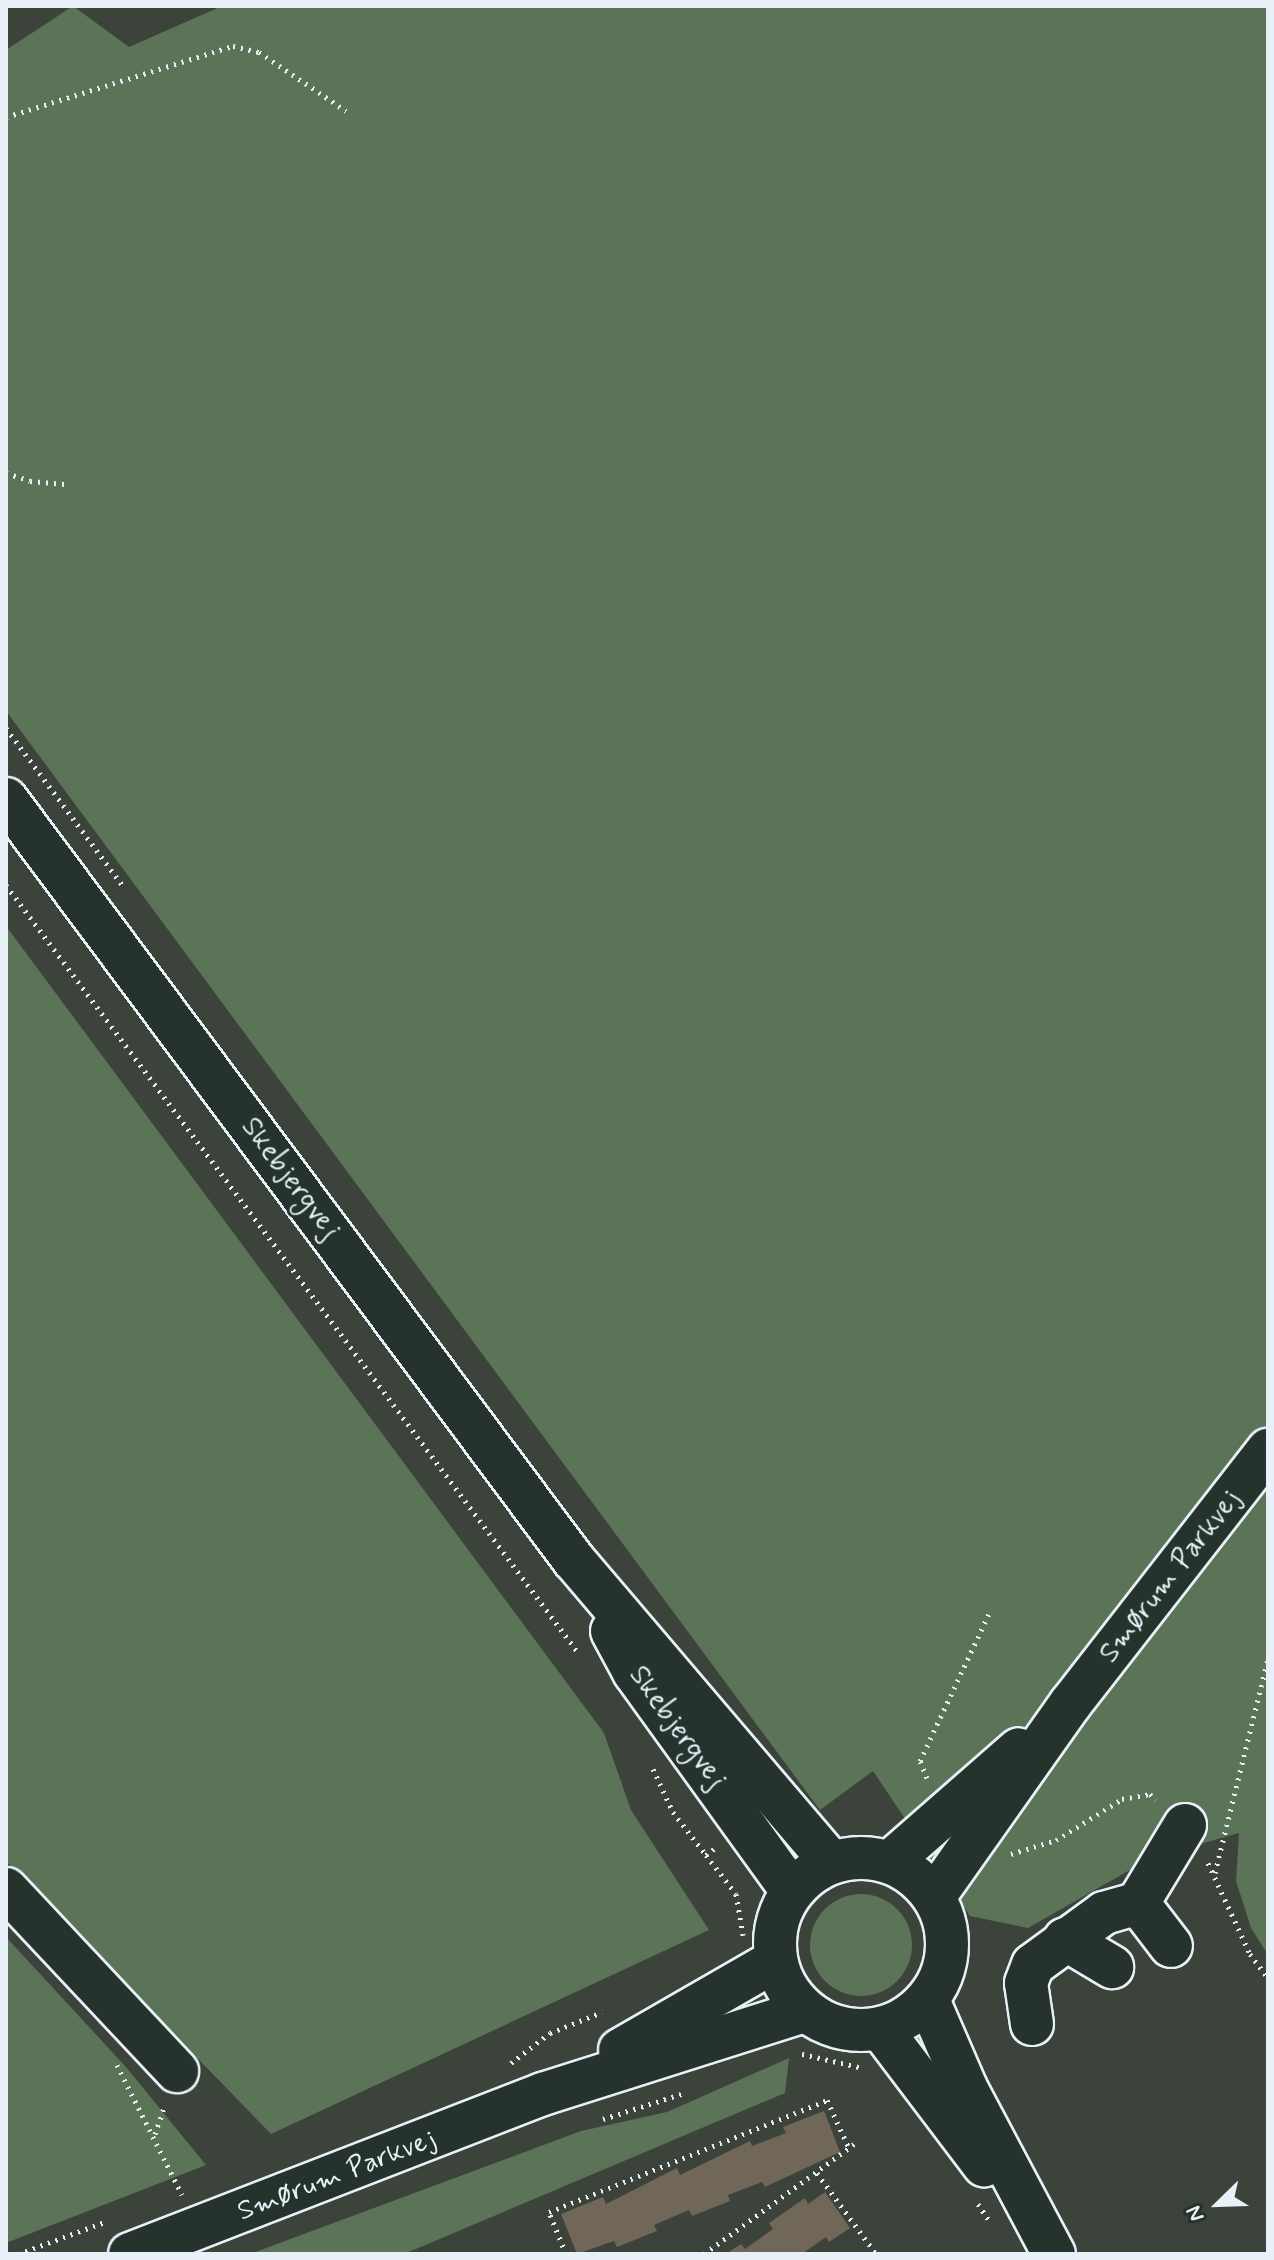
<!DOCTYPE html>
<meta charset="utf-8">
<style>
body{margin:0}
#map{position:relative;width:1274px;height:2260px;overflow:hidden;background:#3c433a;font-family:Mynerve,sans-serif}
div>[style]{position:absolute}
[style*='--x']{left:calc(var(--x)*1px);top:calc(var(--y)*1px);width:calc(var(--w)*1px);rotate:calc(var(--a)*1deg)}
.green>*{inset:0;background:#5b7357}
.round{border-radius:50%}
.building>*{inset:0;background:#706759}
.path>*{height:5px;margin-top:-2.5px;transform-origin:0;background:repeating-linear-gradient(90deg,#e8f1f8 0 2px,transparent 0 8px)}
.roads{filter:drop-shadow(2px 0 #e8f1f8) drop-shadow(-2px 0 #e8f1f8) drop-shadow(0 2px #e8f1f8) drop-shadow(0 -2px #e8f1f8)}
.minor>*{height:42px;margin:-21px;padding:0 21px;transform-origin:21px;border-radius:21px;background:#26332d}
.minor>.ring{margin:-21px;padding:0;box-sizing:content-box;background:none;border:42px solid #26332d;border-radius:50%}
span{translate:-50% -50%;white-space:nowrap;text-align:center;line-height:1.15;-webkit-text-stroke:6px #26332d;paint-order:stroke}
.street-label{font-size:28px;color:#e8f1f8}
.frame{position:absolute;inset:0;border:8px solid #e8f1f8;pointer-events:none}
.north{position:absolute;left:1178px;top:2164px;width:80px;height:80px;-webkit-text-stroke:6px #26332d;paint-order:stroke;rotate:247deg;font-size:22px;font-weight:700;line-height:32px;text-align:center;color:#e8f1f8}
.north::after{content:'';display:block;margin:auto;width:28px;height:36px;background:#e8f1f8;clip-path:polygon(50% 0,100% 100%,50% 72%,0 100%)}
</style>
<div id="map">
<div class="green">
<i style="clip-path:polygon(73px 6px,129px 47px,222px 6px,1268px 6px,1268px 1955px,1251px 1928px,1236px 1881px,1239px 1833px,1151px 1858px,1028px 1928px,970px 1916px,873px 1771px,820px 1810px,6px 711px,6px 50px)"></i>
<i style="clip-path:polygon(6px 926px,604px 1733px,631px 1810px,709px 1930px,271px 2134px,6px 1861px)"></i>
<i class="round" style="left:810px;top:1894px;width:102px;height:102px"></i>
<i style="clip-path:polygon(6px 1937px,126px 2067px,206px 2165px,6px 2243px)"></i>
<i style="clip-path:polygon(789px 2058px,785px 2093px,404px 2254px,250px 2254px,581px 2131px,667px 2112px)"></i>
</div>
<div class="building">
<i style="clip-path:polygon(824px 2111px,840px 2152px,765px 2187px,762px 2182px,728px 2195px,730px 2201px,692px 2216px,689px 2210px,654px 2225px,657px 2231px,617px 2247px,614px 2241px,577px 2254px,561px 2214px,603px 2197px,606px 2204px,677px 2168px,680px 2175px,750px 2141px,752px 2146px,786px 2133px,783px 2127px)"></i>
<i style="clip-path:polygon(825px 2192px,850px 2228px,829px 2242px,826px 2237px,802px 2254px,726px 2254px,741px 2244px,745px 2249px,773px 2229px,769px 2223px,805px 2198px,808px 2204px)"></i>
</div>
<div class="path">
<i style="--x:6;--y:117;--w:238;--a:-17.4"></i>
<i style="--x:233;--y:46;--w:27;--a:13"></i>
<i style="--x:259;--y:52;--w:105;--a:34.1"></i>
<i style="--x:6;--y:473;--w:25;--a:18"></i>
<i style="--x:30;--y:481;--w:38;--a:5"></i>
<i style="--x:6;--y:728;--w:197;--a:53.5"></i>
<i style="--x:6;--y:885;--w:955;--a:53.3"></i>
<i style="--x:653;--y:1769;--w:47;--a:65.1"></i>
<i style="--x:673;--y:1812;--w:54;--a:52.5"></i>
<i style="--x:927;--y:1778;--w:18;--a:-112"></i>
<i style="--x:920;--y:1761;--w:162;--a:-64.9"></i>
<i style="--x:714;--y:1849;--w:10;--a:143"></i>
<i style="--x:706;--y:1855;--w:49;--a:52.4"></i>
<i style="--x:736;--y:1894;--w:42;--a:80.3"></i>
<i style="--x:1011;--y:1854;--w:47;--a:-17.3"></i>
<i style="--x:1056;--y:1840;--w:78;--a:-31.8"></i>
<i style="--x:1122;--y:1799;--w:28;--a:-10"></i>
<i style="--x:1150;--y:1794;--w:8;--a:45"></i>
<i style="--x:1208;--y:1863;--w:100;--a:65.2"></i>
<i style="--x:1250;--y:1954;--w:30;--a:53"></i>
<i style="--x:1215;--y:1873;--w:220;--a:-76.1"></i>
<i style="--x:802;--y:2054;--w:63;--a:12.9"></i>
<i style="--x:511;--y:2063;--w:49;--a:-37.6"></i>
<i style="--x:550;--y:2033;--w:56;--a:-22"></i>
<i style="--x:117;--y:2065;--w:145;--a:63.4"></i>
<i style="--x:603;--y:2119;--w:85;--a:-17.8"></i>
<i style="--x:155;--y:2134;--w:31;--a:-71"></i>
<i style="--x:817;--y:2173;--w:100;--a:53.9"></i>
<i style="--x:978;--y:2204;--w:22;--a:56"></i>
<i style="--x:18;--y:2254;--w:95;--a:-20.3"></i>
<i style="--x:566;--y:2254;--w:45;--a:-112"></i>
<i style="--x:549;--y:2212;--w:300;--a:-21.9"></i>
<i style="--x:827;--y:2100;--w:53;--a:65.4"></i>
<i style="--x:704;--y:2254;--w:190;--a:-36.2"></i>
</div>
<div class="roads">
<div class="minor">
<i style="--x:6;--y:799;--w:948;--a:53.28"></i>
<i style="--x:573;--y:1559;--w:398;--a:49.6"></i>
<i style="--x:612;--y:1631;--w:47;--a:61.8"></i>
<i style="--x:634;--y:1672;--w:270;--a:54.2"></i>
<i class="ring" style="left:775px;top:1858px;width:130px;height:130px"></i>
<i style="--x:890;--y:1862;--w:171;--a:-41.2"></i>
<i style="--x:6;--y:1889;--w:250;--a:46.8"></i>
<i style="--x:934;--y:1897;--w:237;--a:-54.8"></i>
<i style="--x:1071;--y:1703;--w:321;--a:-52.1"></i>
<i style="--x:1138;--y:1903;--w:54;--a:52.5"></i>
<i style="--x:1065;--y:1939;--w:55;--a:30.8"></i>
<i style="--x:928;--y:2000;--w:96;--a:66.6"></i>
<i style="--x:966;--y:2088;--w:188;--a:62.1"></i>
<i style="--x:1032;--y:2024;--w:41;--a:-98.3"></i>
<i style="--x:1026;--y:1983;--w:19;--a:-69"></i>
<i style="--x:1033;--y:1965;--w:88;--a:-36.2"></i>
<i style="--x:1104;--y:1913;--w:35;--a:-16"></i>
<i style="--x:1138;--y:1903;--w:91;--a:-58.9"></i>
<i style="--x:881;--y:2029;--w:171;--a:52.9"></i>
<i style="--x:620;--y:2050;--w:179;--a:-29.9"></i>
<i style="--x:130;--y:2254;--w:443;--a:-21.2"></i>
<i style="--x:543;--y:2094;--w:274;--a:-17.6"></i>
</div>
</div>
<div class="street-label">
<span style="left:290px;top:1179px;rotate:53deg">Skebjergvej</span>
<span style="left:1171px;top:1577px;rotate:-52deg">Smørum Parkvej</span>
<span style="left:677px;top:1728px;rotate:54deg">Skebjergvej</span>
<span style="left:337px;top:2176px;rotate:-21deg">Smørum Parkvej</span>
</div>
<div class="frame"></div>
<div class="north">N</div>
</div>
